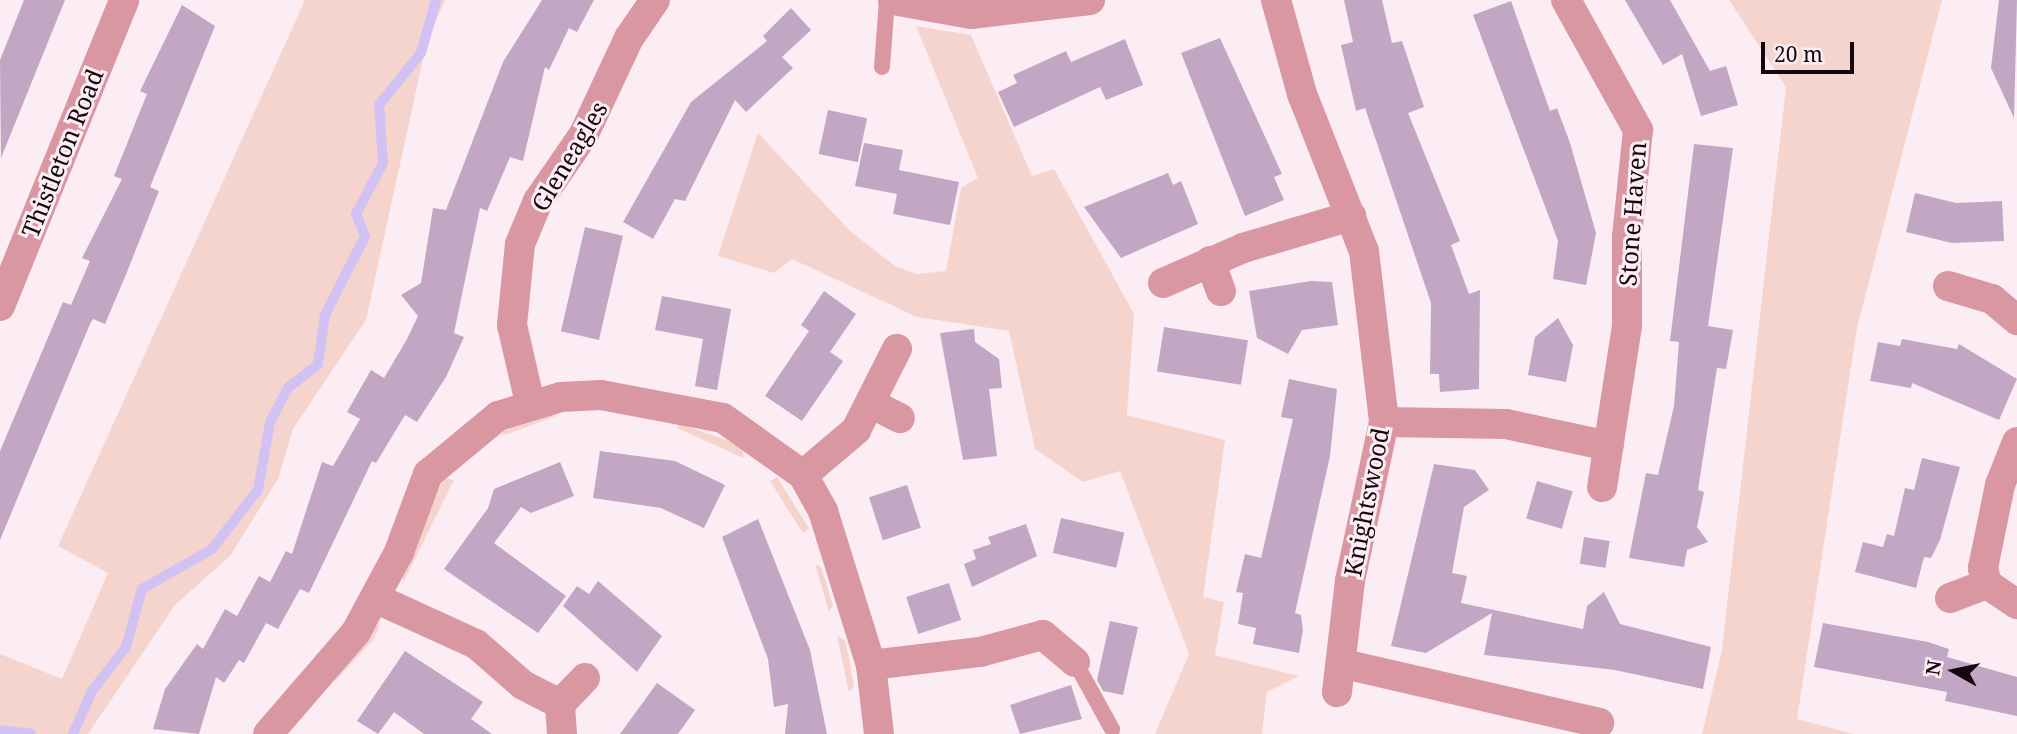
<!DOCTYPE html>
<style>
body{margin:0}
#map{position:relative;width:2017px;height:734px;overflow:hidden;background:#fcedf4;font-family:"Noto Serif",serif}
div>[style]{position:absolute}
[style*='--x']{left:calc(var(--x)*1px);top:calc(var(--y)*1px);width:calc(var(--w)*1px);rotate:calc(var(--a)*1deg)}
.green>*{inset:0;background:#f5d4cd;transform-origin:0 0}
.stream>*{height:10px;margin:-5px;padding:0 5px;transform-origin:5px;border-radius:5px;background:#d2c1f3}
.building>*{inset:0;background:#c1a7c3;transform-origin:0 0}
.service>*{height:16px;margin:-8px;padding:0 8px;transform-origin:8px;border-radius:8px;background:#d997a1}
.minor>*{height:30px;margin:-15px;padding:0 15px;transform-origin:15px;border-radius:15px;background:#d997a1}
span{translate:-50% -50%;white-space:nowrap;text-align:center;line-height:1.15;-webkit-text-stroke:6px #fcedf4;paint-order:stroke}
.street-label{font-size:24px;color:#14080e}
.north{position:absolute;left:1919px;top:636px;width:70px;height:70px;-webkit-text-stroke:5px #fcedf4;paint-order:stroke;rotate:279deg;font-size:19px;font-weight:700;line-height:28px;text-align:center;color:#14080e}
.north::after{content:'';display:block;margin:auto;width:24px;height:32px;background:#14080e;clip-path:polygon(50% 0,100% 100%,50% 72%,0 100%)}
.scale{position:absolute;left:1761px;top:42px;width:93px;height:32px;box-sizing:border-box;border:4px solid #14080e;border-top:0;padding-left:9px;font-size:21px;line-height:24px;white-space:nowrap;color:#14080e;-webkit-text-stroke:5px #fcedf4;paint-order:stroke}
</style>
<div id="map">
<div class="green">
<i style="clip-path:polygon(305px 0,445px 0,426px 45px,366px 320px,293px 429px,278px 479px,230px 556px,175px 605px,88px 734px,0 734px,0 654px,62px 679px,108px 573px,58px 546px)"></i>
<i style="clip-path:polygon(1729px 0,1942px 0,1857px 328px,1797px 719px,1854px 734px,1702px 734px,1722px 650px,1786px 87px)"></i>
<i style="clip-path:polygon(916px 26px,971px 35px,1032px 176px,1054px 169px,1134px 314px,1127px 415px,1225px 440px,1203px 597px,1224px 602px,1215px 655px,1299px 676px,1267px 692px,1262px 734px,1155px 734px,1189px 654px,1120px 471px,1083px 482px,1035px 449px,1009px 331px,917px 317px,792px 259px,774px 273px,718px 256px,758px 133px,850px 231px,895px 266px,917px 274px,946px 271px,961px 188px,978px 178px)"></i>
<i style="clip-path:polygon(549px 412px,556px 416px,502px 436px,504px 429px)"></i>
<i style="clip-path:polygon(680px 424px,729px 441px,743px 449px,743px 458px,677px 428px)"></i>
<i style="left:777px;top:477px;width:61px;height:8px;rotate:58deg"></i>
<i style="clip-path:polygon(444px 478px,454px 480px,403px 583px,402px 570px)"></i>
<i style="clip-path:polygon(815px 564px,821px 567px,833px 605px,829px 612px)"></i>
<i style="clip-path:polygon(381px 622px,374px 639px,335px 681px,328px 678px)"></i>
<i style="clip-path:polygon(837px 636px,845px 640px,850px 664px,854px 687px,849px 692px)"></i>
</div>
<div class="stream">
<i style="--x:0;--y:730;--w:31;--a:7"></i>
<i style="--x:73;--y:734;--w:47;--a:-66.2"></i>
<i style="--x:92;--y:691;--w:56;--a:-52.3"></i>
<i style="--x:126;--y:647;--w:60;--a:-74.6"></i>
<i style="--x:142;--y:589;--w:81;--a:-29.7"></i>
<i style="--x:212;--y:549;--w:75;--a:-52.1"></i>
<i style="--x:258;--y:490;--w:69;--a:-80"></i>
<i style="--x:270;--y:422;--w:40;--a:-62"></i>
<i style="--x:289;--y:387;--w:37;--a:-38"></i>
<i style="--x:318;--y:364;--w:49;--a:-81.9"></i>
<i style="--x:325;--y:315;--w:89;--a:-63.1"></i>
<i style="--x:365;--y:236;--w:24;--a:-112"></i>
<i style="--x:356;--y:214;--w:58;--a:-62.1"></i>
<i style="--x:383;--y:163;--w:58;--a:-93.9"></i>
<i style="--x:379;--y:105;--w:67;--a:-51.1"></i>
<i style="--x:421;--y:53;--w:55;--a:-74.2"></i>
</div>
<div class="building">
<i style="clip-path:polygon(24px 0,65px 0,1px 158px,0 60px)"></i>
<i style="clip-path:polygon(542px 0,594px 0,577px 32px,569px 28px,549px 70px,545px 67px,523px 161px,510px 157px,487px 211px,480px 208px,454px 333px,464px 337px,446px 377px,417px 422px,405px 415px,376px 463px,372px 461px,309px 593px,300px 589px,278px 629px,266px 623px,244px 663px,239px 660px,224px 683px,216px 677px,199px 734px,153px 729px,165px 689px,197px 644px,203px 649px,225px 609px,237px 616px,259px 576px,270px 582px,286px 551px,292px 554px,322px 462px,333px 466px,360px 419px,347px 412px,371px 370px,384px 378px,407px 339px,418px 316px,401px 295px,421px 283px,433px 208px,446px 210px,503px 62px)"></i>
<i style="clip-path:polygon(1344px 0,1382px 0,1392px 43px,1402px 41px,1424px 107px,1408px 113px,1460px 241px,1451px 245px,1469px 294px,1480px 290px,1479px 389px,1440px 392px,1439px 374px,1430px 374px,1431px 303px,1365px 108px,1356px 111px,1341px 45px,1353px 42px)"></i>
<i style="clip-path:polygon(1625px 0,1670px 0,1710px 71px,1726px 66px,1738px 105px,1701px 116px,1682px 54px,1663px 65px)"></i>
<i style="clip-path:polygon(1999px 0,2017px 0,2014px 118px,1991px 68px)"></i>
<i style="clip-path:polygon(1511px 1px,1550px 111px,1557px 108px,1570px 143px,1596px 233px,1586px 285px,1553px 279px,1558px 241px,1473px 15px)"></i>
<i style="clip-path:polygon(182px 5px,215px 26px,150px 187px,159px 191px,127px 272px,105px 324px,93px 319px,90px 324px,0 540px,0 451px,63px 302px,71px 305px,90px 261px,82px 258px,122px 179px,114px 176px,147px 94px,140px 91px)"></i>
<i style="clip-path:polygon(791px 8px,811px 30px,782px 57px,793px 68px,746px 112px,735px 100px,685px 201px,675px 199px,653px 239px,623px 222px,691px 102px,767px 41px,763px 36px)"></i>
<i style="clip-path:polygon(1220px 38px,1282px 174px,1274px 177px,1284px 200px,1245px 216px,1181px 53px)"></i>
<i style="clip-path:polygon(1125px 39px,1143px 85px,1106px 100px,1100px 87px,1014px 127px,998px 92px,1017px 83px,1013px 75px,1066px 51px,1071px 62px)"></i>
<i style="left:828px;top:110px;width:40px;height:45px;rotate:12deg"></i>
<i style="clip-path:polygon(864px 143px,903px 150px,899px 170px,959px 182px,950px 225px,893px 214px,897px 194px,855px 186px)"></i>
<i style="clip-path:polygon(1694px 144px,1733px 148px,1708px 326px,1733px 330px,1726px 369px,1717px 368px,1698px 490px,1704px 492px,1697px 527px,1708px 542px,1687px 550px,1684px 567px,1629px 558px,1646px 473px,1658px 475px,1674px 406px,1679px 342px,1670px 341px)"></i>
<i style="clip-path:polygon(1168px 173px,1173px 185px,1181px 181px,1198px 224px,1121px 258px,1084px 207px)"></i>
<i style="clip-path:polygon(1915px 193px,1956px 203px,2002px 201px,2004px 241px,1952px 243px,1906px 232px)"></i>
<i style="left:585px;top:227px;width:39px;height:107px;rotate:13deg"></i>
<i style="clip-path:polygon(1311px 281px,1332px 282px,1338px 325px,1302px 330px,1288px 354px,1257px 338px,1249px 291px)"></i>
<i style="clip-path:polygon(824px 291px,856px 314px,830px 352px,843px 361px,802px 421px,765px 396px,809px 331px,801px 325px)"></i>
<i style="clip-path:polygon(662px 296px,731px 309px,717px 390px,695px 386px,703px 339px,655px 330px)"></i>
<i style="clip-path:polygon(1558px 318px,1573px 345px,1566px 382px,1528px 375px,1535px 337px)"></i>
<i style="left:1164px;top:327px;width:85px;height:45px;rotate:9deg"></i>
<i style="clip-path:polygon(974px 329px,975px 342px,999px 359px,1002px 388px,989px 389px,997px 456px,963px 460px,940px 333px)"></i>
<i style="clip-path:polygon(1902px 339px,1957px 349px,1959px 344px,2017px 379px,1999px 420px,1912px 383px,1911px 388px,1870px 381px,1878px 342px,1900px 346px)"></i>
<i style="clip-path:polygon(1289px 379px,1337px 389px,1330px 456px,1295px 613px,1301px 615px,1303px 630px,1299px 653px,1253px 644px,1256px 628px,1238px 624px,1243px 593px,1236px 592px,1245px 554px,1261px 558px,1293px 419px,1281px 417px)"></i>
<i style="clip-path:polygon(600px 451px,675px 461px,725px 485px,704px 528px,661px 508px,593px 498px)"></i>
<i style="clip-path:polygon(1922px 458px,1960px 467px,1940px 540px,1931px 558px,1924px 557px,1916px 588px,1855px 572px,1863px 542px,1883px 547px,1887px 534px,1894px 536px,1905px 488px,1914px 490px)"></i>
<i style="clip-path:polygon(560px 462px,574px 496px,531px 513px,521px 507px,494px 543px,566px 596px,538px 633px,444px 569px,488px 508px,494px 489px)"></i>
<i style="clip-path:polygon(1434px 464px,1475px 470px,1489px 490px,1464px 507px,1452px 573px,1467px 576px,1461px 603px,1583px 629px,1587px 606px,1604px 592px,1620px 624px,1711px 647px,1703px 689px,1615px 670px,1484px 655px,1492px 613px,1426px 653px,1391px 646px)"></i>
<i style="left:1537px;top:481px;width:37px;height:39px;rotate:16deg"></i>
<i style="left:907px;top:485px;width:45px;height:40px;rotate:72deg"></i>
<i style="left:1061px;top:518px;width:65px;height:36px;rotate:13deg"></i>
<i style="clip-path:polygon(758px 519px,810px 650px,827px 734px,785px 734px,788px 704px,774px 707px,768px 659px,722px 537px)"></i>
<i style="clip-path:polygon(1026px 524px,1037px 556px,972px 587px,964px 564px,976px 559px,973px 550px,991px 544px,988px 537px)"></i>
<i style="left:1584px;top:537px;width:26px;height:27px;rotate:9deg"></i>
<i style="clip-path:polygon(598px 581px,662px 636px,637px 672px,563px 606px,577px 586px,589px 594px)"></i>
<i style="left:949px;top:583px;width:39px;height:45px;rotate:72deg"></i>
<i style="clip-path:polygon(1110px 621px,1138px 627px,1123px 695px,1103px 691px,1097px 680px)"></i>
<i style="clip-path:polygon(1823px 623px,1928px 642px,1949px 649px,1947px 657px,2017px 677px,2017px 716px,1945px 701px,1947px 692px,1814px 667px)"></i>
<i style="clip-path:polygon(405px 651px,483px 702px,471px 719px,492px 734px,424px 734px,394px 712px,378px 734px,357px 721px)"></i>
<i style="clip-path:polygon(657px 683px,695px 710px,678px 734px,620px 734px)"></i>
<i style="clip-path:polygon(1071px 685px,1082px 719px,1020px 734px,1010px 705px)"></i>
</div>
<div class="service">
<i style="--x:882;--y:67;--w:67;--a:-85.7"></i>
<i style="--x:1075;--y:662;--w:77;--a:61.1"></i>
</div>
<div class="minor">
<i style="--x:893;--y:0;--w:79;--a:10.2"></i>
<i style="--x:971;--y:14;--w:120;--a:-6.7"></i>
<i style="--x:1276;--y:0;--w:98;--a:74.5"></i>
<i style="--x:1302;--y:94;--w:169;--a:68.5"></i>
<i style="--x:1364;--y:251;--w:172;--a:83.3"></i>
<i style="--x:1384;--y:422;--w:163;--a:102.1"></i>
<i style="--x:1350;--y:581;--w:112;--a:96.7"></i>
<i style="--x:1566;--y:0;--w:149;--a:61"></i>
<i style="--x:1638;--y:130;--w:107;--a:95.9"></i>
<i style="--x:1627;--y:236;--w:90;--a:90"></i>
<i style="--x:1627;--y:326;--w:163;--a:98.8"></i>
<i style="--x:1210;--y:261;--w:32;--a:70"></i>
<i style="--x:1163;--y:283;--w:87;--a:-23.6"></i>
<i style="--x:1243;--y:248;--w:113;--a:-16.5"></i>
<i style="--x:1948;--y:286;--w:46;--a:16.5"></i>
<i style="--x:1992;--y:299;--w:33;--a:40"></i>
<i style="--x:0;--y:306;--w:330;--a:-67.9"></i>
<i style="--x:530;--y:403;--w:80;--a:-103"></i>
<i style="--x:512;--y:325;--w:81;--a:-84.4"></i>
<i style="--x:520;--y:244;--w:47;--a:-67.3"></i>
<i style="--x:538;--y:201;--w:81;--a:-55.5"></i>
<i style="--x:584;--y:134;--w:106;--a:-64.9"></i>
<i style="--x:629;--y:38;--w:46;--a:-55.6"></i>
<i style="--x:874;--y:405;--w:29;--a:27"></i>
<i style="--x:1384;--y:422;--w:122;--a:0.9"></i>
<i style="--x:1506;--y:424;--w:105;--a:12.1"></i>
<i style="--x:2017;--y:442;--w:46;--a:111.6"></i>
<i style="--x:2000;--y:485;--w:85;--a:101.6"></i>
<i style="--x:1983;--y:568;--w:16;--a:76"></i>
<i style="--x:1987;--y:584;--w:36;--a:34"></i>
<i style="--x:803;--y:475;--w:70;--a:-40.3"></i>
<i style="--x:856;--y:430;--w:91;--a:-63.2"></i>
<i style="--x:375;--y:598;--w:111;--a:24.5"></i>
<i style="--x:476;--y:644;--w:62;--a:41.1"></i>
<i style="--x:523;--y:685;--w:42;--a:27.2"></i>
<i style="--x:1950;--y:598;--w:40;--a:-21"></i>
<i style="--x:1344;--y:664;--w:262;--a:13"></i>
<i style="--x:871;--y:665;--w:110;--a:-6.8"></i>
<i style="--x:980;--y:652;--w:65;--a:-15.1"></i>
<i style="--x:1043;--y:635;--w:42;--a:40.2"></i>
<i style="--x:268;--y:734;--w:135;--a:-49.2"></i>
<i style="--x:356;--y:632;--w:91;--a:-61.7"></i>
<i style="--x:399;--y:552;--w:83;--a:-69.6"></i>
<i style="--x:428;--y:474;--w:91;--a:-39.6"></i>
<i style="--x:498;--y:416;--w:66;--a:-16.8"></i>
<i style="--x:561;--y:397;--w:40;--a:-2.9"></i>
<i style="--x:601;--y:395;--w:124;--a:10.7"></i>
<i style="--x:723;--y:418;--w:98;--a:35.5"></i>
<i style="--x:803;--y:475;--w:41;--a:60.9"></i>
<i style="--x:823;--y:511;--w:161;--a:72.7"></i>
<i style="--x:871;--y:665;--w:69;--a:83.4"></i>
<i style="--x:562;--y:734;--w:30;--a:-94"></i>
<i style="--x:560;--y:704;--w:36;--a:-46"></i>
</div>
<div class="street-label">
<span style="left:62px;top:153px;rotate:-68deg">Thistleton Road</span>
<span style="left:569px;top:156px;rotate:-59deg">Gleneagles</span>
<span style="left:1632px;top:214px;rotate:-86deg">Stone Haven</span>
<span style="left:1366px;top:502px;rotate:-79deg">Knightswood</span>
</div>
<div class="north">N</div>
<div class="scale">20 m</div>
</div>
